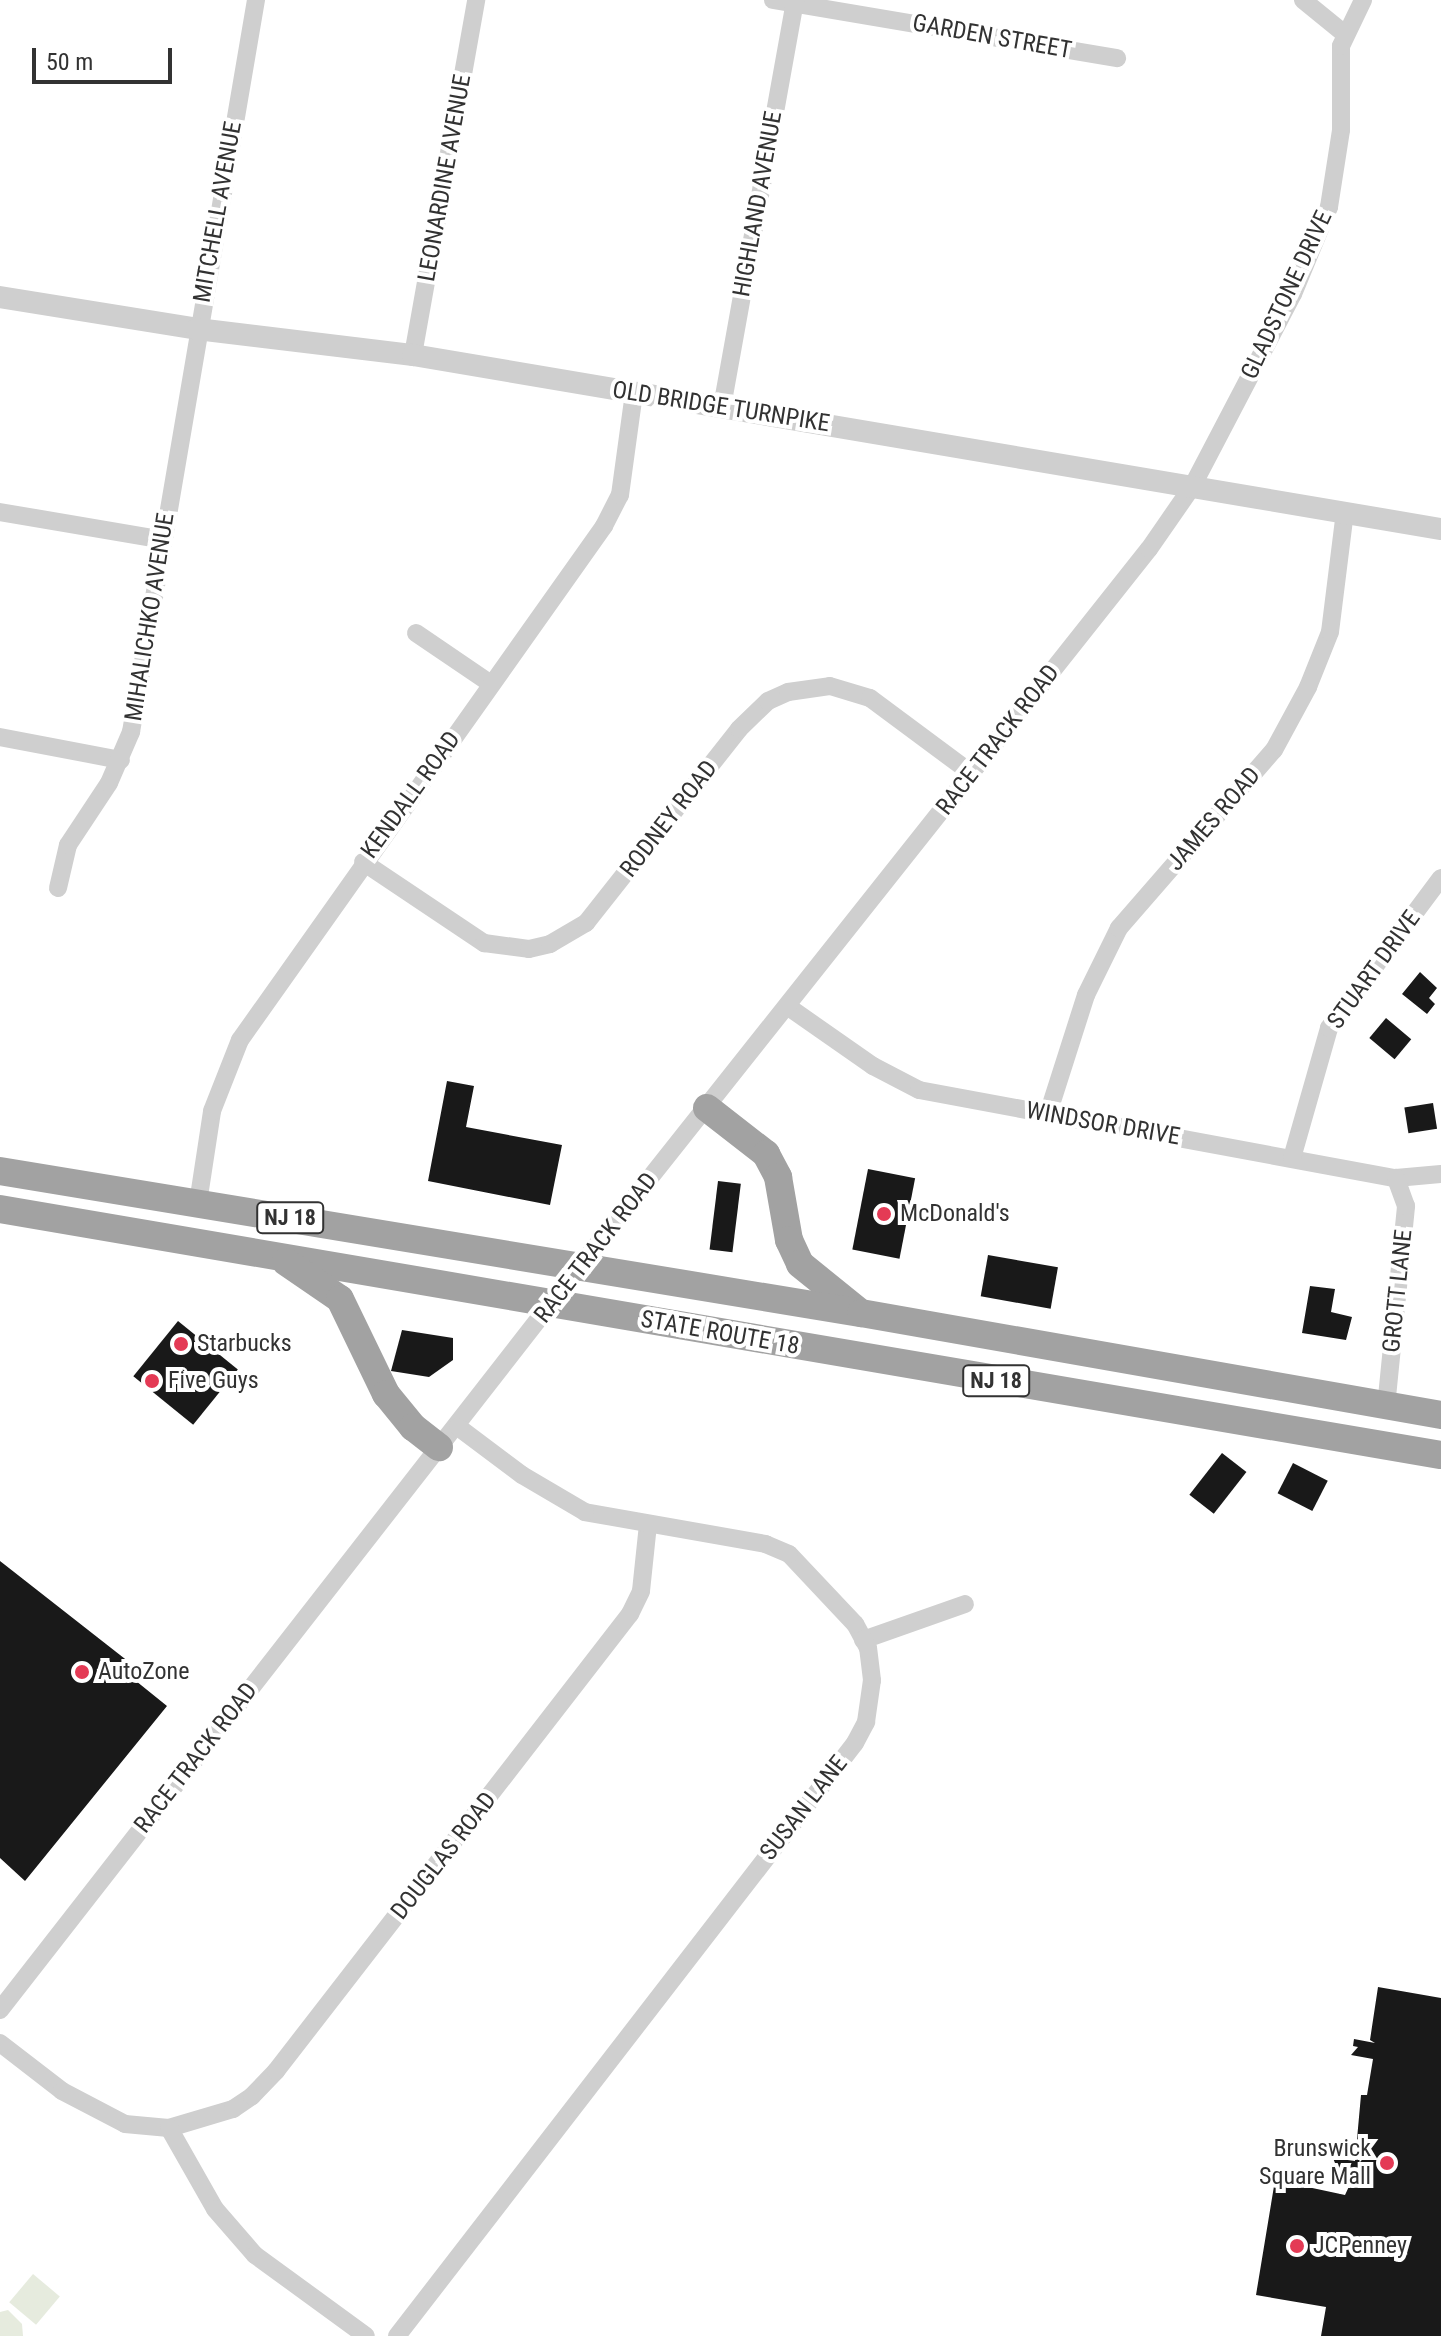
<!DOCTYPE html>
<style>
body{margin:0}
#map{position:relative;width:1441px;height:2336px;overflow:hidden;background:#fff;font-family:"Roboto Condensed",sans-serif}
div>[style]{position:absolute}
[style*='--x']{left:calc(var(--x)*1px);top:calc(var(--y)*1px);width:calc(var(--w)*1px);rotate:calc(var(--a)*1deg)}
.green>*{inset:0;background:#e6ebde;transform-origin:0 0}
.building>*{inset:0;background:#191919;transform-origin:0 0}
.minor>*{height:18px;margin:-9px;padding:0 9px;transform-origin:9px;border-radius:9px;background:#cfcfcf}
.tertiary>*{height:22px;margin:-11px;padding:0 11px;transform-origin:11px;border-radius:11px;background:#cfcfcf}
.trunk>*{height:28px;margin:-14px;padding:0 14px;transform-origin:14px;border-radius:14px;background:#a2a2a2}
.dots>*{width:22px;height:22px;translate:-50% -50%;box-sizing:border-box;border:4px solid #fff;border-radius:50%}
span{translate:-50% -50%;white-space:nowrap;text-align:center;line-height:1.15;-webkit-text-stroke:8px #fff;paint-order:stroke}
.shield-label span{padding:2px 6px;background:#fff;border:2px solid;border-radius:6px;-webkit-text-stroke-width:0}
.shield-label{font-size:22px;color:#323232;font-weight:700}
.street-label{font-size:24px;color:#323232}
.poi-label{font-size:24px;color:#323232}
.left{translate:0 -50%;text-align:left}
.right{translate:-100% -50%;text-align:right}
.scale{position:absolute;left:32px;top:48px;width:140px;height:36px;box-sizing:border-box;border:4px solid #323232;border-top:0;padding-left:10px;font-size:24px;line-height:28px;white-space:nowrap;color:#323232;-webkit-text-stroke:6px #fff;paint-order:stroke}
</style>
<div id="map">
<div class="green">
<i style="left:33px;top:2274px;width:35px;height:37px;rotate:40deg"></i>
<i style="clip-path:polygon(8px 2310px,22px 2324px,23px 2336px,0 2336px,0 2312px)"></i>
</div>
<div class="building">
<i style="clip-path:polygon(1420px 972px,1437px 988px,1429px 998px,1435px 1004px,1427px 1014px,1402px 994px)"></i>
<i style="left:1386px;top:1018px;width:33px;height:26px;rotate:40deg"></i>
<i style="clip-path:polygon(447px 1081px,474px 1086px,466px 1127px,562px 1145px,550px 1205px,428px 1181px)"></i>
<i style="left:1433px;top:1103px;width:26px;height:29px;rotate:81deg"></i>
<i style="left:868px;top:1169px;width:48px;height:82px;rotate:11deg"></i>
<i style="left:718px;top:1181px;width:23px;height:69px;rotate:7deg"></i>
<i style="left:988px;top:1255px;width:71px;height:42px;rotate:10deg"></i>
<i style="clip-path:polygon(1310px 1286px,1335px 1289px,1331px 1312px,1352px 1317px,1346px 1340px,1302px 1333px)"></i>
<i style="left:178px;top:1321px;width:77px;height:71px;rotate:39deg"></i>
<i style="clip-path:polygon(402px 1330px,453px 1338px,453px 1360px,429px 1377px,391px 1371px)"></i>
<i style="left:1222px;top:1453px;width:31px;height:53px;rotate:38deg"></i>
<i style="left:1293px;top:1463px;width:39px;height:34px;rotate:27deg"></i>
<i style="clip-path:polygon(0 1561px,143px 1673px,136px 1681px,167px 1706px,25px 1881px,0 1858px)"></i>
<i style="clip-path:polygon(1378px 1987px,1441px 1998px,1441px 2336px,1321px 2336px,1326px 2307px,1256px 2295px,1275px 2180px,1345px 2195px,1352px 2180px,1330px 2175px,1331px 2167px,1337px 2168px,1333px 2158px,1355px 2161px,1361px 2095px,1367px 2095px,1373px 2059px,1351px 2055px,1358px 2047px,1353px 2046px,1354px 2039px,1375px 2043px,1370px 2040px)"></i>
</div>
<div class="minor">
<i style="--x:773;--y:0;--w:349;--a:9.6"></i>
<i style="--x:1303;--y:0;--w:55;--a:39.1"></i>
<i style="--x:413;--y:355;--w:361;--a:-79.9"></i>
<i style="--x:722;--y:407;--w:413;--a:-79.8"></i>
<i style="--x:0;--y:512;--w:166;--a:9.7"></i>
<i style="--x:416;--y:633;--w:91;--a:34.2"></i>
<i style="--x:0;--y:737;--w:123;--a:10.8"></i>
<i style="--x:363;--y:862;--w:146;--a:33.8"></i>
<i style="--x:484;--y:943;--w:45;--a:7.6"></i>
<i style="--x:529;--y:949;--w:22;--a:-13"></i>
<i style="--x:550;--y:944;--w:42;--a:-30.3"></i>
<i style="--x:586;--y:923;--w:247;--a:-51.7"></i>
<i style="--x:739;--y:729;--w:40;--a:-44"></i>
<i style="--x:768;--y:701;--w:22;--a:-24"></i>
<i style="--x:788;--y:692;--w:42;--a:-8.1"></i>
<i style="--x:830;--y:686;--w:42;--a:16.7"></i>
<i style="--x:870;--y:698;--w:126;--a:36.6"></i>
<i style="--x:58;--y:888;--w:44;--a:-76.9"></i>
<i style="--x:68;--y:845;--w:74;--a:-56.5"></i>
<i style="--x:109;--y:783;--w:56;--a:-66.7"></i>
<i style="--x:131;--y:732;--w:743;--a:-80.31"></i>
<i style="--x:787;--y:1006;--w:105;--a:34.9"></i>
<i style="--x:873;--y:1066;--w:52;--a:27.6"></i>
<i style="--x:919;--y:1090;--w:485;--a:10.5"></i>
<i style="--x:1396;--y:1178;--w:45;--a:-5.1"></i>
<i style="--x:1048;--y:1114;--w:125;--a:-72.3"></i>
<i style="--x:1086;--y:995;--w:75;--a:-63.8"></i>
<i style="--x:1119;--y:928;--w:236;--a:-49"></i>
<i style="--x:1274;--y:750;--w:72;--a:-61.6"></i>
<i style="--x:1308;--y:687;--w:59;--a:-68.2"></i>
<i style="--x:1330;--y:632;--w:121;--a:-82.9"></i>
<i style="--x:1292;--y:1158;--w:135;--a:-74.1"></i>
<i style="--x:1329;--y:1028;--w:187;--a:-53.3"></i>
<i style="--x:198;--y:1203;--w:93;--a:-81.3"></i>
<i style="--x:212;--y:1111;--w:76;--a:-68.5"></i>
<i style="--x:240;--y:1040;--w:630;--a:-54.69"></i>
<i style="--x:604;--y:526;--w:35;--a:-63"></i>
<i style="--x:620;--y:495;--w:103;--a:-82.2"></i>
<i style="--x:1386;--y:1407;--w:202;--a:-84.3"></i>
<i style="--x:1406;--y:1206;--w:30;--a:-110"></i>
<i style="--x:863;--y:1640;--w:108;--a:-19.4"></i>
<i style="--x:0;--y:2010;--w:943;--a:-52.06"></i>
<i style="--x:580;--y:1266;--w:915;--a:-51.57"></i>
<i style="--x:1149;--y:549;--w:75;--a:-55.3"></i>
<i style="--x:1192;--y:487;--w:218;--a:-62.4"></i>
<i style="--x:1293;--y:294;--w:94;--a:-67.5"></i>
<i style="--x:1329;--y:207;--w:78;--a:-81.1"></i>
<i style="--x:1341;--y:130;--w:84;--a:-90"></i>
<i style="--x:1341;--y:46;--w:51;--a:-64.4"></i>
<i style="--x:0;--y:2043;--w:78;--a:37.7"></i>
<i style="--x:62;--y:2091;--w:71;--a:27.6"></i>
<i style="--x:125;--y:2124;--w:44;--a:5.2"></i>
<i style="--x:169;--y:2128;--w:67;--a:-16.5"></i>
<i style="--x:233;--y:2109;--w:23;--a:-34"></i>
<i style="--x:252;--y:2096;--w:35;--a:-46"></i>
<i style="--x:276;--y:2071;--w:578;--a:-52.24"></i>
<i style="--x:630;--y:1614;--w:25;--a:-64"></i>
<i style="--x:641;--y:1591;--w:67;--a:-84"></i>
<i style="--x:169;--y:2128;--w:93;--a:60.4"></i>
<i style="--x:215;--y:2209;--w:61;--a:49"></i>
<i style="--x:255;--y:2255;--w:137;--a:36.1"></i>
<i style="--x:397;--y:2336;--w:749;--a:-52.32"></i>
<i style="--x:855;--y:1743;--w:24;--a:-62"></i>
<i style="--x:866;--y:1722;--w:42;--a:-81.9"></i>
<i style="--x:872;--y:1680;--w:32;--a:-97"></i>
<i style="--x:868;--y:1648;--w:27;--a:-118"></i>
<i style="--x:855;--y:1624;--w:96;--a:-133.3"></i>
<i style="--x:789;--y:1554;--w:25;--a:-157"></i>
<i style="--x:766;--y:1544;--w:184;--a:-170"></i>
<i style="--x:585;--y:1512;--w:73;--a:-149.6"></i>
<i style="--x:522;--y:1475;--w:80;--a:-143.1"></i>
</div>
<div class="tertiary">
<i style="--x:0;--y:297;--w:200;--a:9.2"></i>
<i style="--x:197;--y:329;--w:218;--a:6.9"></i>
<i style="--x:413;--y:355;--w:1043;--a:9.61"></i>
</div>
<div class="trunk">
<i style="--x:707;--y:1108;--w:75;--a:37.9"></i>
<i style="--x:766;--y:1154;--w:26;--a:62"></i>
<i style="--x:778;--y:1177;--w:64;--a:80.1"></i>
<i style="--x:789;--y:1240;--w:26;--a:65"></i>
<i style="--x:800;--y:1264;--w:73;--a:38.9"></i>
<i style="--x:0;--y:1171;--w:873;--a:9.37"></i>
<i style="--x:861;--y:1313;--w:589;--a:9.97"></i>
<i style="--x:0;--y:1209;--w:1462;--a:9.69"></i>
<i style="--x:286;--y:1262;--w:65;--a:34.4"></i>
<i style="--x:340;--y:1299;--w:106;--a:64.2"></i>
<i style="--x:386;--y:1394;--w:43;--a:50.7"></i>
<i style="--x:413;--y:1427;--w:33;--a:38"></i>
</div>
<div class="dots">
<i style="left:884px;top:1214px;background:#e43a55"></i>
<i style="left:181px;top:1344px;background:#e43a55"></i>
<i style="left:152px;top:1381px;background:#e43a55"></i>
<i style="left:82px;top:1672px;background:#e43a55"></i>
<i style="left:1387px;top:2163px;background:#e43a55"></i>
<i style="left:1297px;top:2246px;background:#e43a55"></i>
</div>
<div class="shield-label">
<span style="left:290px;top:1218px">NJ 18</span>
<span style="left:996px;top:1381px">NJ 18</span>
</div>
<div class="street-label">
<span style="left:992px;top:37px;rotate:10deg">GARDEN STREET</span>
<span style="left:445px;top:178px;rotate:-80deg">LEONARDINE AVENUE</span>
<span style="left:758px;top:204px;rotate:-80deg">HIGHLAND AVENUE</span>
<span style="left:218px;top:212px;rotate:-80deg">MITCHELL AVENUE</span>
<span style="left:1287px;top:295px;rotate:-65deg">GLADSTONE DRIVE</span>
<span style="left:721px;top:407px;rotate:9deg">OLD BRIDGE TURNPIKE</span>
<span style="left:150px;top:617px;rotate:-81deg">MIHALICHKO AVENUE</span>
<span style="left:998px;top:740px;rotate:-52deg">RACE TRACK ROAD</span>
<span style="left:411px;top:795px;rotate:-54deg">KENDALL ROAD</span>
<span style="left:669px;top:819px;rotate:-52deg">RODNEY ROAD</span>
<span style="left:1214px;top:819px;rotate:-49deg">JAMES ROAD</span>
<span style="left:1374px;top:970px;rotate:-54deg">STUART DRIVE</span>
<span style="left:1103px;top:1124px;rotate:10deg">WINDSOR DRIVE</span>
<span style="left:596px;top:1248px;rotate:-52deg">RACE TRACK ROAD</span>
<span style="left:1398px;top:1291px;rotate:-84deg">GROTT LANE</span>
<span style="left:720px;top:1333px;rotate:10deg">STATE ROUTE 18</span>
<span style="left:196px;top:1758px;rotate:-52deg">RACE TRACK ROAD</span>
<span style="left:804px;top:1808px;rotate:-52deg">SUSAN LANE</span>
<span style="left:444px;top:1856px;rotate:-52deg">DOUGLAS ROAD</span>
</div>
<div class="poi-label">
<span class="left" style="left:900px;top:1214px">McDonald's</span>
<span class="left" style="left:197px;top:1344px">Starbucks</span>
<span class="left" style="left:168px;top:1381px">Five Guys</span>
<span class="left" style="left:98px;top:1672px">AutoZone</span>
<span class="right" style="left:1371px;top:2163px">Brunswick<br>Square Mall</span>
<span class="left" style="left:1313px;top:2246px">JCPenney</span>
</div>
<div class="scale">50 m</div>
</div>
